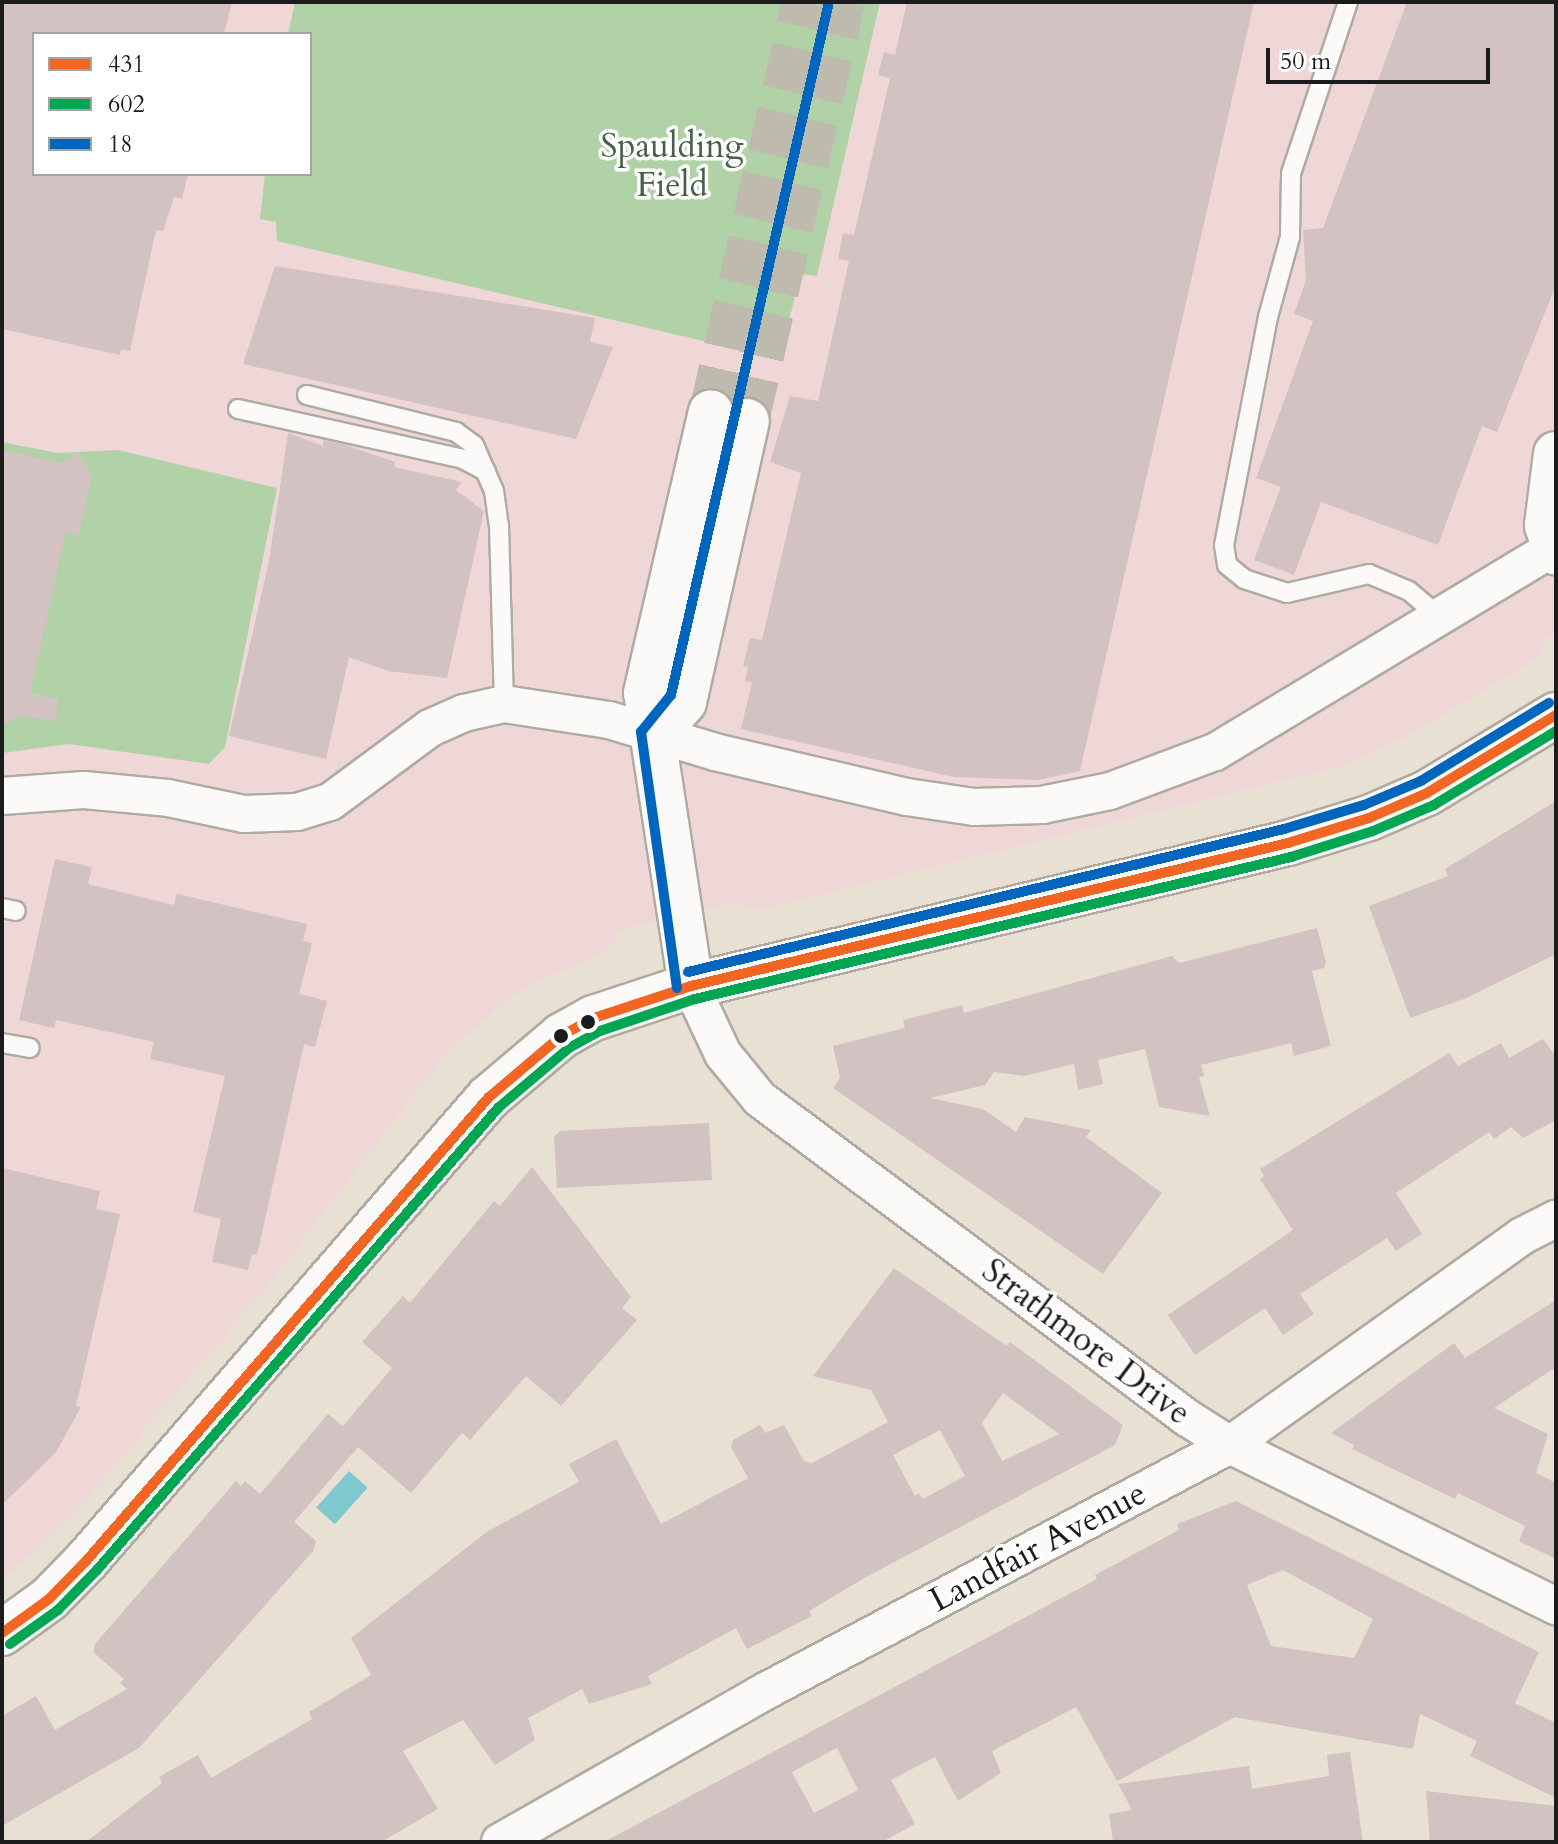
<!DOCTYPE html>
<style>
body{margin:0}
#map{position:relative;width:1558px;height:1844px;overflow:hidden;background:#e8e1d3;font-family:Cardo,serif}
div>[style]{position:absolute}
[style*='--x']{left:calc(var(--x)*1px);top:calc(var(--y)*1px);width:calc(var(--w)*1px);rotate:calc(var(--a)*1deg)}
.built>*{inset:0;background:#efd7d8}
.green>*{inset:0;background:#b0d2a6}
.water>*{inset:0;background:#80c8d0;transform-origin:0 0}
.building>*{inset:0;background:#d2c2c2}
.tertiary-tunnel>*{height:44px;margin-top:-22px;transform-origin:0;background:repeating-linear-gradient(90deg,#bfbaae 0 44px,transparent 0 66px)}
.roads{filter:drop-shadow(2px 0 #afaba2) drop-shadow(-2px 0 #afaba2) drop-shadow(0 2px #afaba2) drop-shadow(0 -2px #afaba2)}
.service>*{height:18px;margin:-9px;padding:0 9px;transform-origin:9px;border-radius:9px;background:#fcfaf8}
.minor>*{height:36px;margin:-18px;padding:0 18px;transform-origin:18px;border-radius:18px;background:#fcfaf8}
.tertiary>*{height:44px;margin:-22px;padding:0 22px;transform-origin:22px;border-radius:22px;background:#fcfaf8}
.bus-1>*{height:10px;margin:-5px;padding:0 5px;transform-origin:5px;border-radius:5px;background:#f26522}
.bus-2>*{height:10px;margin:-5px;padding:0 5px;transform-origin:5px;border-radius:5px;background:#00a651}
.bus-3>*{height:10px;margin:-5px;padding:0 5px;transform-origin:5px;border-radius:5px;background:#0065bd}
.dots>*{width:22px;height:22px;translate:-50% -50%;box-sizing:border-box;border:4px solid #fff;border-radius:50%}
span{translate:-50% -50%;white-space:nowrap;text-align:center;line-height:1.15;-webkit-text-stroke:7px #fff;paint-order:stroke}
.park-label{font-size:34px;color:#456044}
.street-label{font-size:34px;color:#1c1c1c}
.frame{position:absolute;inset:0;border:4px solid #1c1c1c;pointer-events:none}
.legend{position:absolute;left:32px;top:32px;width:280px;height:144px;box-sizing:border-box;background:#fff;border:2px solid #a4a4a4;margin:0;padding:10px 14px;list-style:none;font-size:24px;color:#1c1c1c}
.legend li{display:flex;align-items:center;gap:16px;height:40px}
.legend b{width:40px;border:2px solid #a4a4a4}
.scale{position:absolute;left:1266px;top:48px;width:224px;height:36px;box-sizing:border-box;border:4px solid #1c1c1c;border-top:0;padding-left:10px;font-size:24px;line-height:28px;white-space:nowrap;color:#1c1c1c;-webkit-text-stroke:6px #fff;paint-order:stroke}
</style>
<div id="map">
<div class="built">
<i style="clip-path:polygon(evenodd,2px 2px,1556px 2px,1556px 631px,1547px 636px,1540px 657px,1410px 735px,1347px 765px,756px 911px,738px 902px,621px 930px,608px 951px,522px 989px,450px 1049px,268px 1285px,66px 1523px,2px 1581px,2px 2px,34px 34px,310px 34px,310px 174px,34px 174px,34px 34px)"></i>
</div>
<div class="green">
<i style="clip-path:polygon(295px 2px,880px 2px,817px 276px,800px 274px,780px 359px,277px 241px,276px 222px,260px 219px,265px 174px,310px 174px,310px 34px,288px 34px)"></i>
<i style="clip-path:polygon(2px 442px,57px 453px,118px 450px,277px 488px,225px 747px,209px 764px,69px 744px,2px 753px)"></i>
</div>
<div class="water">
<i style="left:349px;top:1471px;width:25px;height:49px;rotate:42deg"></i>
</div>
<div class="building">
<i style="clip-path:polygon(2px 2px,232px 2px,224px 34px,34px 34px,34px 174px,188px 174px,182px 199px,174px 197px,163px 231px,156px 230px,130px 351px,121px 349px,120px 355px,2px 329px)"></i>
<i style="clip-path:polygon(907px 2px,1254px 2px,1080px 771px,1038px 780px,954px 777px,741px 729px,752px 682px,745px 681px,748px 667px,743px 666px,750px 638px,762px 640px,801px 473px,770px 462px,790px 396px,818px 401px,849px 261px,838px 259px,843px 233px,854px 235px,890px 78px,878px 75px,884px 52px,895px 55px)"></i>
<i style="clip-path:polygon(1407px 2px,1556px 2px,1556px 285px,1497px 432px,1482px 426px,1438px 545px,1321px 502px,1294px 575px,1254px 560px,1281px 487px,1256px 478px,1313px 321px,1294px 314px,1306px 280px,1303px 230px,1323px 228px)"></i>
<i style="clip-path:polygon(275px 266px,595px 318px,590px 342px,613px 347px,576px 439px,243px 364px)"></i>
<i style="clip-path:polygon(288px 433px,323px 446px,323px 440px,342px 444px,395px 462px,394px 467px,462px 482px,456px 490px,484px 511px,447px 678px,388px 671px,349px 657px,326px 759px,229px 736px,269px 561px)"></i>
<i style="clip-path:polygon(2px 450px,62px 463px,77px 452px,92px 476px,79px 535px,66px 532px,30px 693px,59px 699px,55px 722px,23px 715px,2px 726px)"></i>
<i style="clip-path:polygon(1556px 801px,1556px 954px,1464px 999px,1410px 1018px,1369px 906px,1448px 876px,1445px 869px)"></i>
<i style="clip-path:polygon(55px 859px,92px 867px,88px 884px,174px 905px,177px 894px,307px 924px,303px 941px,312px 943px,299px 994px,327px 1001px,315px 1047px,304px 1044px,257px 1255px,252px 1254px,248px 1270px,212px 1262px,221px 1219px,193px 1212px,225px 1076px,150px 1059px,154px 1042px,56px 1020px,54px 1028px,19px 1020px)"></i>
<i style="clip-path:polygon(1317px 928px,1326px 962px,1324px 968px,1312px 971px,1331px 1046px,1294px 1056px,1291px 1043px,1201px 1065px,1204px 1076px,1199px 1077px,1210px 1116px,1159px 1107px,1145px 1049px,1098px 1060px,1103px 1084px,1078px 1090px,1074px 1064px,1024px 1076px,994px 1072px,985px 1085px,930px 1098px,983px 1109px,1016px 1132px,1025px 1117px,1091px 1130px,1086px 1137px,1162px 1193px,1103px 1274px,833px 1088px,840px 1078px,833px 1046px,905px 1028px,903px 1020px,962px 1005px,964px 1013px,1172px 956px,1179px 963px)"></i>
<i style="clip-path:polygon(1543px 1039px,1556px 1057px,1556px 1120px,1523px 1138px,1511px 1127px,1494px 1139px,1489px 1132px,1396px 1193px,1422px 1234px,1396px 1251px,1387px 1238px,1300px 1294px,1314px 1314px,1283px 1335px,1265px 1308px,1195px 1355px,1168px 1315px,1293px 1230px,1260px 1179px,1264px 1176px,1260px 1169px,1449px 1053px,1458px 1066px,1501px 1043px,1509px 1058px)"></i>
<i style="clip-path:polygon(709px 1123px,712px 1180px,557px 1188px,554px 1137px,560px 1131px)"></i>
<i style="clip-path:polygon(532px 1167px,631px 1297px,622px 1308px,637px 1320px,561px 1406px,526px 1376px,470px 1440px,462px 1433px,411px 1493px,358px 1447px,294px 1522px,316px 1541px,313px 1551px,139px 1748px,2px 1826px,2px 1716px,36px 1696px,55px 1730px,127px 1689px,120px 1683px,124px 1679px,93px 1652px,95px 1644px,236px 1481px,241px 1486px,245px 1481px,260px 1494px,328px 1414px,343px 1426px,392px 1368px,362px 1342px,403px 1296px,410px 1303px,494px 1201px,500px 1206px)"></i>
<i style="clip-path:polygon(2px 1168px,100px 1191px,96px 1209px,120px 1214px,76px 1406px,81px 1407px,56px 1452px,2px 1505px)"></i>
<i style="clip-path:polygon(evenodd,894px 1268px,1007px 1346px,1010px 1342px,1123px 1425px,1115px 1445px,866px 1577px,809px 1611px,812px 1616px,747px 1649px,736px 1628px,648px 1676px,652px 1684px,589px 1704px,582px 1689px,528px 1718px,535px 1740px,495px 1765px,463px 1720px,403px 1751px,438px 1809px,381px 1842px,86px 1842px,162px 1783px,159px 1777px,198px 1755px,211px 1778px,312px 1719px,309px 1712px,371px 1675px,351px 1638px,488px 1531px,579px 1482px,569px 1464px,616px 1439px,661px 1524px,748px 1478px,731px 1447px,733px 1440px,760px 1425px,765px 1433px,784px 1425px,804px 1461px,812px 1463px,888px 1422px,871px 1390px,813px 1376px,894px 1268px,1003px 1393px,1059px 1434px,1002px 1461px,982px 1423px,1003px 1393px,894px 1268px,940px 1430px,965px 1476px,923px 1499px,919px 1493px,915px 1496px,893px 1455px,940px 1430px)"></i>
<i style="clip-path:polygon(1556px 1300px,1556px 1367px,1494px 1408px,1548px 1434px,1536px 1473px,1556px 1483px,1556px 1559px,1519px 1541px,1525px 1526px,1458px 1493px,1455px 1499px,1352px 1449px,1354px 1445px,1331px 1433px,1454px 1343px,1465px 1358px)"></i>
<i style="clip-path:polygon(evenodd,1236px 1501px,1539px 1652px,1515px 1703px,1556px 1723px,1556px 1798px,1470px 1756px,1477px 1741px,1420px 1714px,1413px 1749px,1235px 1717px,1117px 1781px,1076px 1707px,992px 1751px,1001px 1773px,958px 1801px,935px 1757px,891px 1780px,915px 1824px,882px 1842px,604px 1842px,1097px 1579px,1095px 1575px,1179px 1530px,1177px 1524px,1236px 1501px,1283px 1570px,1373px 1619px,1354px 1658px,1271px 1646px,1247px 1585px,1283px 1570px,1236px 1501px,837px 1748px,858px 1790px,814px 1813px,792px 1772px,837px 1748px)"></i>
<i style="clip-path:polygon(1350px 1752px,1363px 1842px,1113px 1842px,1109px 1814px,1132px 1810px,1118px 1784px,1249px 1766px,1252px 1789px,1329px 1776px,1327px 1755px)"></i>
<i style="clip-path:polygon(1426px 1791px,1556px 1806px,1556px 1842px,1430px 1842px)"></i>
</div>
<div class="tertiary-tunnel">
<i style="--x:711;--y:412;--w:420;--a:-77.2"></i>
<i style="--x:747;--y:421;--w:430;--a:-77.1"></i>
</div>
<div class="roads">
<div class="service">
<i style="--x:1348;--y:2;--w:180;--a:108.4"></i>
<i style="--x:1291;--y:173;--w:64;--a:90.9"></i>
<i style="--x:1290;--y:237;--w:83;--a:105.4"></i>
<i style="--x:1268;--y:317;--w:232;--a:100.9"></i>
<i style="--x:1224;--y:545;--w:20;--a:81"></i>
<i style="--x:1227;--y:565;--w:22;--a:39"></i>
<i style="--x:1244;--y:579;--w:45;--a:18"></i>
<i style="--x:1287;--y:593;--w:84;--a:-13"></i>
<i style="--x:1369;--y:574;--w:43;--a:23"></i>
<i style="--x:1409;--y:591;--w:42;--a:40.2"></i>
<i style="--x:307;--y:395;--w:154;--a:13.9"></i>
<i style="--x:456;--y:432;--w:22;--a:36"></i>
<i style="--x:474;--y:445;--w:50;--a:66.5"></i>
<i style="--x:494;--y:491;--w:34;--a:82"></i>
<i style="--x:499;--y:525;--w:179;--a:88.4"></i>
<i style="--x:238;--y:409;--w:230;--a:12.5"></i>
<i style="--x:463;--y:459;--w:26;--a:28"></i>
<i style="--x:2;--y:908;--w:14;--a:12"></i>
<i style="--x:2;--y:1043;--w:28;--a:10"></i>
</div>
<div class="minor">
<i style="--x:2;--y:796;--w:82;--a:-4.2"></i>
<i style="--x:84;--y:790;--w:84;--a:5.4"></i>
<i style="--x:168;--y:798;--w:78;--a:11.9"></i>
<i style="--x:244;--y:814;--w:53;--a:-2.2"></i>
<i style="--x:297;--y:812;--w:34;--a:-17"></i>
<i style="--x:330;--y:802;--w:124;--a:-36.5"></i>
<i style="--x:430;--y:728;--w:37;--a:-24"></i>
<i style="--x:464;--y:713;--w:41;--a:-12.7"></i>
<i style="--x:504;--y:704;--w:106;--a:8.7"></i>
<i style="--x:609;--y:720;--w:111;--a:16.8"></i>
<i style="--x:715;--y:752;--w:197;--a:13.2"></i>
<i style="--x:907;--y:797;--w:68;--a:8.5"></i>
<i style="--x:974;--y:807;--w:68;--a:-1.7"></i>
<i style="--x:1042;--y:805;--w:69;--a:-11.6"></i>
<i style="--x:1110;--y:791;--w:112;--a:-20.4"></i>
<i style="--x:1215;--y:752;--w:395;--a:-31.1"></i>
<i style="--x:691;--y:986;--w:75;--a:64.8"></i>
<i style="--x:723;--y:1054;--w:58;--a:50.6"></i>
<i style="--x:760;--y:1099;--w:532;--a:36.74"></i>
<i style="--x:1186;--y:1417;--w:52;--a:32.5"></i>
<i style="--x:1230;--y:1445;--w:364;--a:26.3"></i>
<i style="--x:500;--y:1842;--w:299;--a:-29.6"></i>
<i style="--x:760;--y:1694;--w:532;--a:-27.91"></i>
<i style="--x:1230;--y:1445;--w:359;--a:-35.6"></i>
<i style="--x:1522;--y:1236;--w:38;--a:-27"></i>
</div>
<div class="tertiary">
<i style="--x:1556;--y:454;--w:72;--a:97.2"></i>
<i style="--x:1547;--y:525;--w:29;--a:72"></i>
<i style="--x:655;--y:734;--w:43;--a:-47.8"></i>
<i style="--x:684;--y:702;--w:288;--a:-77.4"></i>
<i style="--x:691;--y:986;--w:296;--a:-98.7"></i>
<i style="--x:646;--y:693;--w:288;--a:-77"></i>
<i style="--x:2;--y:1633;--w:58;--a:-35.9"></i>
<i style="--x:49;--y:1599;--w:54;--a:-45.7"></i>
<i style="--x:87;--y:1560;--w:612;--a:-49.04"></i>
<i style="--x:488;--y:1098;--w:96;--a:-40.3"></i>
<i style="--x:561;--y:1036;--w:38;--a:-29"></i>
<i style="--x:594;--y:1018;--w:102;--a:-18.3"></i>
<i style="--x:691;--y:986;--w:614;--a:-13.47"></i>
<i style="--x:1288;--y:843;--w:85;--a:-17.2"></i>
<i style="--x:1369;--y:818;--w:63;--a:-23.3"></i>
<i style="--x:1427;--y:793;--w:151;--a:-31.2"></i>
</div>
</div>
<div class="bus-1">
<i style="--x:2;--y:1633;--w:58;--a:-35.9"></i>
<i style="--x:49;--y:1599;--w:54;--a:-45.7"></i>
<i style="--x:87;--y:1560;--w:612;--a:-49.04"></i>
<i style="--x:488;--y:1098;--w:96;--a:-40.3"></i>
<i style="--x:561;--y:1036;--w:38;--a:-29"></i>
<i style="--x:594;--y:1018;--w:102;--a:-18.3"></i>
<i style="--x:691;--y:986;--w:614;--a:-13.47"></i>
<i style="--x:1288;--y:843;--w:85;--a:-17.2"></i>
<i style="--x:1369;--y:818;--w:63;--a:-23.3"></i>
<i style="--x:1427;--y:793;--w:151;--a:-31.2"></i>
</div>
<div class="bus-2">
<i style="--x:10;--y:1644;--w:59;--a:-35.3"></i>
<i style="--x:58;--y:1610;--w:56;--a:-45.7"></i>
<i style="--x:97;--y:1570;--w:612;--a:-49.04"></i>
<i style="--x:498;--y:1108;--w:93;--a:-40.2"></i>
<i style="--x:569;--y:1048;--w:35;--a:-29"></i>
<i style="--x:600;--y:1031;--w:100;--a:-18.6"></i>
<i style="--x:695;--y:999;--w:613;--a:-13.4"></i>
<i style="--x:1291;--y:857;--w:86;--a:-17.6"></i>
<i style="--x:1373;--y:831;--w:66;--a:-23.1"></i>
<i style="--x:1434;--y:805;--w:143;--a:-31.2"></i>
</div>
<div class="bus-3">
<i style="--x:688;--y:972;--w:613;--a:-13.49"></i>
<i style="--x:1284;--y:829;--w:84;--a:-16.7"></i>
<i style="--x:1364;--y:805;--w:62;--a:-22.8"></i>
<i style="--x:1421;--y:781;--w:150;--a:-31.4"></i>
<i style="--x:677;--y:988;--w:259;--a:-98"></i>
<i style="--x:641;--y:732;--w:48;--a:-51"></i>
<i style="--x:671;--y:695;--w:711;--a:-77.16"></i>
</div>
<div class="dots">
<i style="left:588px;top:1022px;background:#1c1c1c"></i>
<i style="left:561px;top:1036px;background:#1c1c1c"></i>
</div>
<div class="park-label">
<span style="left:672px;top:166px">Spaulding<br>Field</span>
</div>
<div class="street-label">
<span style="left:1086px;top:1342px;rotate:37deg">Strathmore Drive</span>
<span style="left:1038px;top:1547px;rotate:-28deg">Landfair Avenue</span>
</div>
<div class="frame"></div>
<ul class="legend">
<li><b style="height:10px;background:#f26522"></b>431</li>
<li><b style="height:10px;background:#00a651"></b>602</li>
<li><b style="height:10px;background:#0065bd"></b>18</li>
</ul>
<div class="scale">50 m</div>
</div>
